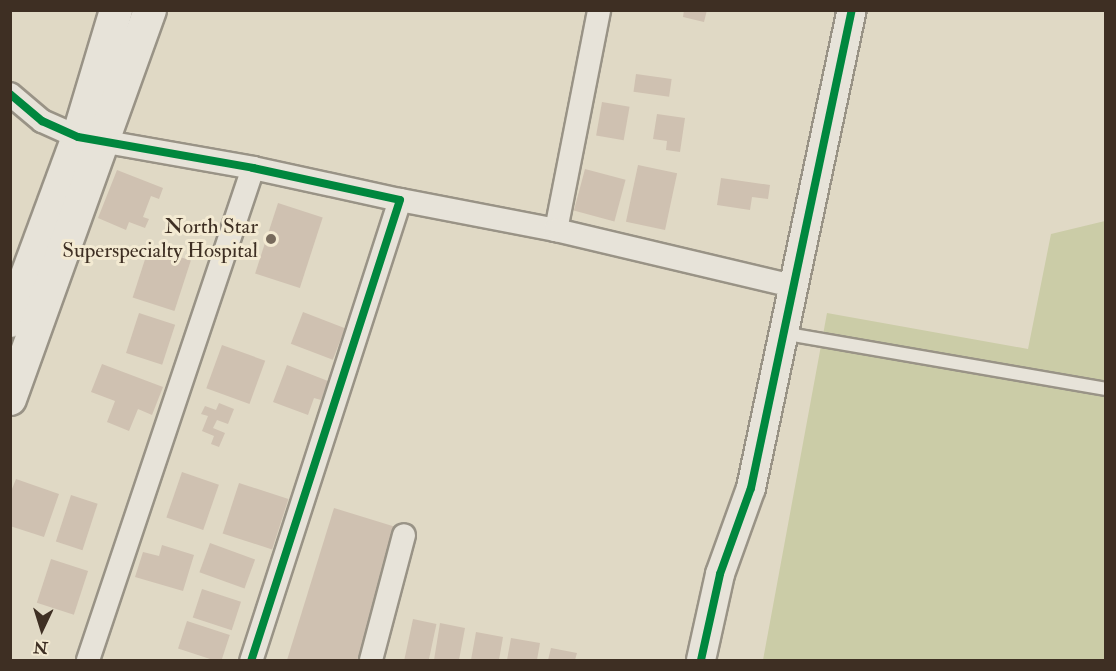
<!DOCTYPE html>
<style>
body{margin:0}
#map{position:relative;width:1116px;height:671px;overflow:hidden;background:#e0d9c5;font-family:"IM FELL Double Pica",serif}
div>[style]{position:absolute}
[style*='--x']{left:calc(var(--x)*1px);top:calc(var(--y)*1px);width:calc(var(--w)*1px);rotate:calc(var(--a)*1deg)}
.green>*{inset:0;background:#cbcca7}
.building>*{inset:0;background:#cfc1b1;transform-origin:0 0}
.roads{filter:drop-shadow(2px 0 #999386) drop-shadow(-2px 0 #999386) drop-shadow(0 2px #999386) drop-shadow(0 -2px #999386)}
.service>*{height:12px;margin:-6px;padding:0 6px;transform-origin:6px;border-radius:6px;background:#e7e3d9}
.minor>*{height:22px;margin:-11px;padding:0 11px;transform-origin:11px;border-radius:11px;background:#e7e3d9}
.tertiary>*{height:28px;margin:-14px;padding:0 14px;transform-origin:14px;border-radius:14px;background:#e7e3d9}
.secondary>*{height:32px;margin:-16px;padding:0 16px;transform-origin:16px;border-radius:16px;background:#e7e3d9}
.cycleway>*{height:8px;margin:-4px;padding:0 4px;transform-origin:4px;border-radius:4px;background:#00873e}
.dots>*{width:16px;height:16px;translate:-50% -50%;box-sizing:border-box;border:3px solid #f3ead2;border-radius:50%}
span{translate:-50% -50%;white-space:nowrap;text-align:center;line-height:1.15;-webkit-text-stroke:6px #f3ead2;paint-order:stroke}
.poi-label{font-size:21px;color:#3e2f23}
.right{translate:-100% -50%;text-align:right}
.frame{position:absolute;inset:0;border:12px solid #3e2f23;pointer-events:none}
.north{position:absolute;left:12px;top:599px;width:60px;height:60px;-webkit-text-stroke:4px #f3ead2;paint-order:stroke;rotate:184deg;font-size:16px;font-weight:700;line-height:24px;text-align:center;color:#3e2f23}
.north::after{content:'';display:block;margin:auto;width:21px;height:27px;background:#3e2f23;clip-path:polygon(50% 0,100% 100%,50% 72%,0 100%)}
</style>
<div id="map">
<div class="green">
<i style="clip-path:polygon(1105px 221px,1105px 660px,763px 660px,827px 313px,1028px 349px,1051px 234px)"></i>
</div>
<div class="building">
<i style="clip-path:polygon(684px 10px,707px 10px,704px 22px,683px 17px)"></i>
<i style="left:636px;top:74px;width:36px;height:18px;rotate:8deg"></i>
<i style="left:602px;top:102px;width:28px;height:34px;rotate:10deg"></i>
<i style="clip-path:polygon(657px 114px,685px 118px,680px 152px,666px 150px,667px 141px,653px 139px)"></i>
<i style="left:638px;top:165px;width:40px;height:58px;rotate:12deg"></i>
<i style="left:585px;top:169px;width:42px;height:43px;rotate:15deg"></i>
<i style="clip-path:polygon(117px 170px,163px 188px,159px 199px,151px 196px,143px 217px,149px 219px,145px 228px,129px 222px,126px 230px,98px 218px)"></i>
<i style="clip-path:polygon(721px 178px,770px 185px,768px 199px,752px 197px,750px 210px,717px 205px)"></i>
<i style="left:278px;top:203px;width:47px;height:74px;rotate:18deg"></i>
<i style="left:149px;top:247px;width:44px;height:53px;rotate:18deg"></i>
<i style="left:303px;top:312px;width:45px;height:34px;rotate:21deg"></i>
<i style="left:139px;top:313px;width:38px;height:42px;rotate:18deg"></i>
<i style="left:222px;top:345px;width:46px;height:46px;rotate:20deg"></i>
<i style="clip-path:polygon(102px 364px,163px 387px,152px 415px,138px 409px,129px 431px,107px 422px,115px 401px,91px 392px)"></i>
<i style="clip-path:polygon(287px 365px,328px 381px,321px 400px,314px 398px,308px 415px,273px 402px)"></i>
<i style="clip-path:polygon(219px 403px,234px 409px,228px 424px,217px 420px,213px 428px,225px 433px,219px 447px,211px 444px,214px 436px,202px 431px,208px 416px,201px 414px,205px 406px,216px 410px)"></i>
<i style="left:182px;top:472px;width:39px;height:48px;rotate:19deg"></i>
<i style="clip-path:polygon(16px 479px,59px 494px,44px 537px,10px 526px,10px 494px)"></i>
<i style="left:239px;top:483px;width:52px;height:53px;rotate:18deg"></i>
<i style="left:71px;top:495px;width:28px;height:49px;rotate:18deg"></i>
<i style="clip-path:polygon(334px 508px,399px 528px,359px 660px,287px 660px)"></i>
<i style="left:210px;top:543px;width:48px;height:31px;rotate:20deg"></i>
<i style="clip-path:polygon(162px 545px,194px 555px,183px 591px,135px 577px,143px 552px,159px 556px)"></i>
<i style="left:51px;top:559px;width:39px;height:46px;rotate:18deg"></i>
<i style="left:202px;top:589px;width:41px;height:30px;rotate:18deg"></i>
<i style="left:413px;top:619px;width:24px;height:42px;rotate:12deg"></i>
<i style="left:187px;top:621px;width:45px;height:29px;rotate:18deg"></i>
<i style="clip-path:polygon(440px 623px,465px 628px,459px 660px,434px 660px)"></i>
<i style="clip-path:polygon(476px 632px,503px 637px,499px 660px,471px 660px)"></i>
<i style="clip-path:polygon(511px 638px,540px 643px,537px 660px,507px 660px)"></i>
<i style="clip-path:polygon(551px 648px,577px 653px,575px 660px,548px 660px)"></i>
</div>
<div class="roads">
<div class="service">
<i style="--x:782;--y:333;--w:329;--a:9.8"></i>
</div>
<div class="minor">
<i style="--x:10;--y:94;--w:42;--a:40.2"></i>
<i style="--x:42;--y:121;--w:39;--a:24"></i>
<i style="--x:78;--y:137;--w:178;--a:10"></i>
<i style="--x:253;--y:168;--w:150;--a:12.3"></i>
<i style="--x:400;--y:200;--w:484;--a:107.9"></i>
<i style="--x:400;--y:200;--w:159;--a:10.9"></i>
<i style="--x:556;--y:230;--w:224;--a:-78.9"></i>
<i style="--x:556;--y:230;--w:243;--a:13.3"></i>
<i style="--x:88;--y:660;--w:519;--a:-71.46"></i>
<i style="--x:371;--y:660;--w:129;--a:-75.2"></i>
</div>
<div class="tertiary">
<i style="--x:701;--y:660;--w:88;--a:-77.5"></i>
<i style="--x:720;--y:574;--w:91;--a:-70.2"></i>
<i style="--x:751;--y:488;--w:489;--a:-78.1"></i>
</div>
<div class="secondary">
<i style="--x:10;--y:321;--w:196;--a:-69.7"></i>
<i style="--x:78;--y:137;--w:133;--a:-73.3"></i>
<i style="--x:10;--y:399;--w:413;--a:-70.2"></i>
</div>
</div>
<div class="cycleway">
<i style="--x:10;--y:94;--w:42;--a:40.2"></i>
<i style="--x:42;--y:121;--w:39;--a:24"></i>
<i style="--x:78;--y:137;--w:178;--a:10"></i>
<i style="--x:253;--y:168;--w:150;--a:12.3"></i>
<i style="--x:400;--y:200;--w:484;--a:107.9"></i>
<i style="--x:701;--y:660;--w:88;--a:-77.5"></i>
<i style="--x:720;--y:574;--w:91;--a:-70.2"></i>
<i style="--x:751;--y:488;--w:489;--a:-78.1"></i>
</div>
<div class="dots">
<i style="left:271px;top:239px;background:#776a5c"></i>
</div>
<div class="poi-label">
<span class="right" style="left:258px;top:239px">North Star<br>Superspecialty Hospital</span>
</div>
<div class="frame"></div>
<div class="north">N</div>
</div>
